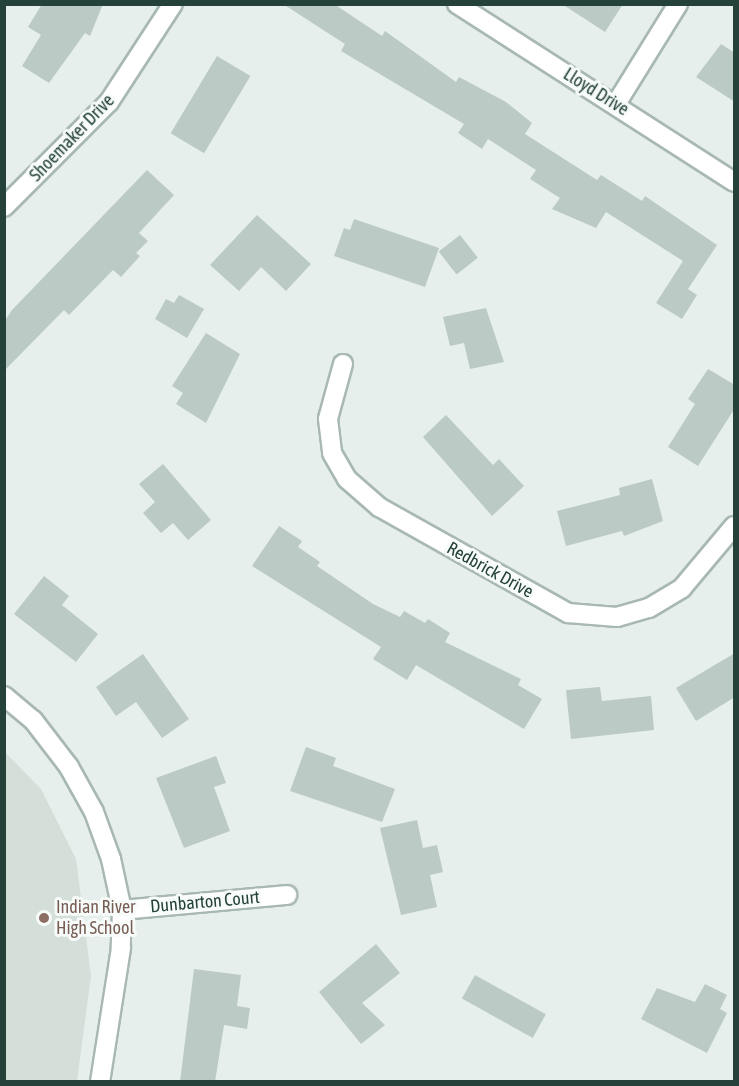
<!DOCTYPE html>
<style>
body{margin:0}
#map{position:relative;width:739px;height:1086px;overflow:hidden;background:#e6efeb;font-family:"Asap Condensed",sans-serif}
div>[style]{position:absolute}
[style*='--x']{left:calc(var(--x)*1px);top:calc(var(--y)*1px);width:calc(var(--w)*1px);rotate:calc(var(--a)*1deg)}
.built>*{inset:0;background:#d4dfda}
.building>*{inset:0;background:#bbcac4;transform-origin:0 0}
.roads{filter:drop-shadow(2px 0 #a8b8b2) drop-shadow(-2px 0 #a8b8b2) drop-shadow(0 2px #a8b8b2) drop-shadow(0 -2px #a8b8b2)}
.minor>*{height:18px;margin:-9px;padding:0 9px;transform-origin:9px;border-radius:9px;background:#fff}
.dots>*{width:16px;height:16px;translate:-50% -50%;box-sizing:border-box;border:3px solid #f7fbf9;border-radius:50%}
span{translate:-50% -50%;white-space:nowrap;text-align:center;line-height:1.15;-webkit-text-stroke:6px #f7fbf9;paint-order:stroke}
.street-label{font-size:18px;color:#24423a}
.education-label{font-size:18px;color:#785e54}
.left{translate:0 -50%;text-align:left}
.frame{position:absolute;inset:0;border:6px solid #24423a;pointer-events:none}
</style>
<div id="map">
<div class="built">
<i style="clip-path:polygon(4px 751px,41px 789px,76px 859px,91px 976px,77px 1081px,5px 1081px)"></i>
</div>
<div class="building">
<i style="clip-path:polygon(42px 4px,103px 4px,90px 36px,85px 33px,49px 83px,22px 66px,41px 35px,28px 27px)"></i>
<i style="clip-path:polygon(283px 4px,334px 4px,382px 36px,385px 31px,456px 82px,459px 77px,506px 102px,532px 123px,525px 134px,597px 180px,601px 175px,642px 201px,645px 196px,717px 245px,688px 289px,697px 295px,682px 319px,656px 303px,683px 261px,606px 212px,596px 228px,552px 209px,560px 198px,530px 179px,536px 170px,488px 139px,482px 149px,458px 133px,464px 124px,341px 51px,345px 44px)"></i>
<i style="clip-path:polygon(562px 4px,623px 4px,605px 32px)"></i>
<i style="clip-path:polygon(721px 44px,735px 53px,735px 102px,696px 77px)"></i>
<i style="left:217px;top:56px;width:39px;height:90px;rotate:31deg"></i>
<i style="clip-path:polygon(147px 170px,174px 195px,139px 233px,148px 241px,136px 253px,140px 256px,121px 277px,113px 270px,69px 315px,64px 310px,4px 371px,4px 322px,12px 310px)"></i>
<i style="clip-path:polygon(257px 215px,311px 264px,286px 291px,261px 267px,239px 291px,210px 265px)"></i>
<i style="clip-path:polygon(354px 219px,439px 248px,425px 287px,334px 256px,344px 228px,350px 230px)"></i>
<i style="left:460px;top:235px;width:29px;height:27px;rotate:52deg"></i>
<i style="clip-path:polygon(179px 295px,204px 309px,187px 338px,155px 319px,166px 299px,174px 303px)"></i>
<i style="clip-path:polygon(486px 308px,504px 362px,470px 369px,464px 343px,450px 346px,443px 317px)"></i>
<i style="clip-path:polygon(206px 333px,240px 354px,206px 423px,176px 404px,183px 393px,172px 386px)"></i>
<i style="clip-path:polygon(708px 369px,735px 385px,735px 408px,698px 466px,668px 447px,695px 404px,688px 399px)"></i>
<i style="clip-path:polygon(446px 415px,493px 465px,499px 459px,524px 486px,492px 516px,423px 437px)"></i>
<i style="clip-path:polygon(163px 464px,211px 520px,188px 540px,173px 523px,161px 533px,143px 513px,155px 502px,139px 484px)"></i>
<i style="clip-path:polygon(652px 479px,663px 521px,624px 536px,622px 531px,566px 546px,557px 511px,620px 495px,619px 488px)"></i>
<i style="clip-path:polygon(279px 526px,302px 541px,298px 547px,320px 562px,317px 566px,373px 604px,400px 617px,404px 611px,425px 623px,428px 619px,450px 633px,445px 642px,521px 679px,518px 685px,542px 699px,524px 729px,416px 665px,407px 680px,373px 659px,381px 647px,252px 566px)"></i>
<i style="clip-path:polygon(44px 576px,69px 596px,62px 605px,98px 634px,76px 662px,14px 614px)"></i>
<i style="clip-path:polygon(735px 653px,735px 697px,696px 721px,676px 688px)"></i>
<i style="clip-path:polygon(143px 654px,189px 719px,162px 738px,136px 702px,116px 716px,96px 687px)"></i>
<i style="clip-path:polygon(600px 687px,602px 701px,651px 696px,654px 730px,571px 739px,566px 690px)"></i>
<i style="clip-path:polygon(306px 747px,336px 758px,333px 766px,395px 789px,382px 822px,290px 791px)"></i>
<i style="clip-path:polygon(216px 756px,226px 783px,214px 787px,230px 831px,184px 848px,156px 778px)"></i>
<i style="clip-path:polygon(417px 820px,423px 848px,437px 845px,443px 872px,430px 875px,437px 907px,401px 915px,380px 828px)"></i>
<i style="clip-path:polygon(376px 944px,400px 973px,362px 1003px,385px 1025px,361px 1044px,319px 992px)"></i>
<i style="clip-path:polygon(194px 969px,241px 975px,237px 1006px,250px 1008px,247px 1029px,224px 1025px,215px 1082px,180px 1082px)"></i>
<i style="left:475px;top:975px;width:81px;height:27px;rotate:29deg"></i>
<i style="clip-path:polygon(705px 984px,727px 995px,720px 1009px,727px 1013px,707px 1053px,641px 1019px,657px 988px,695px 1002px)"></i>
</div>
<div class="roads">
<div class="minor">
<i style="--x:457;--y:4;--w:329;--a:32.7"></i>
<i style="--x:616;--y:104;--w:118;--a:-58.2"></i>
<i style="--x:4;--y:207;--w:148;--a:-45"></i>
<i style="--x:109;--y:102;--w:117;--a:-56.9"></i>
<i style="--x:343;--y:364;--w:57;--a:105.3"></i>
<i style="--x:328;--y:419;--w:34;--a:83"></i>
<i style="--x:332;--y:453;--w:30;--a:60"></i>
<i style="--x:347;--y:479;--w:43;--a:41.2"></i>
<i style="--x:379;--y:507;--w:217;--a:29.3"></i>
<i style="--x:568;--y:613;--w:49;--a:4.7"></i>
<i style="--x:617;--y:617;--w:33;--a:-16"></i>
<i style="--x:649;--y:608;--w:39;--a:-31"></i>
<i style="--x:682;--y:588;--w:81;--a:-50"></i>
<i style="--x:4;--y:696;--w:38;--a:40"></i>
<i style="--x:33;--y:720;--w:59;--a:52.5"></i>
<i style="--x:69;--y:767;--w:51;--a:60.9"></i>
<i style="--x:94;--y:812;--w:50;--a:70.1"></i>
<i style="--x:111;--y:859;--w:52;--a:77.8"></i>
<i style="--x:122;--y:910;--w:38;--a:92"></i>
<i style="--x:121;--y:948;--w:136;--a:98.9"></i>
<i style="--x:122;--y:910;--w:166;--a:-5.2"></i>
</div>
</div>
<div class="dots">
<i style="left:44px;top:918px;background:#8d6e63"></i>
</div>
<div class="street-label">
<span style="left:596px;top:92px;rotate:32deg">Lloyd Drive</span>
<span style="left:72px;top:138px;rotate:-46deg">Shoemaker Drive</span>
<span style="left:490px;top:570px;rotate:29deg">Redbrick Drive</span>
<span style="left:205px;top:902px;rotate:-5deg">Dunbarton Court</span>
</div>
<div class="education-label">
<span class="left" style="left:56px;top:918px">Indian River<br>High School</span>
</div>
<div class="frame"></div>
</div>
